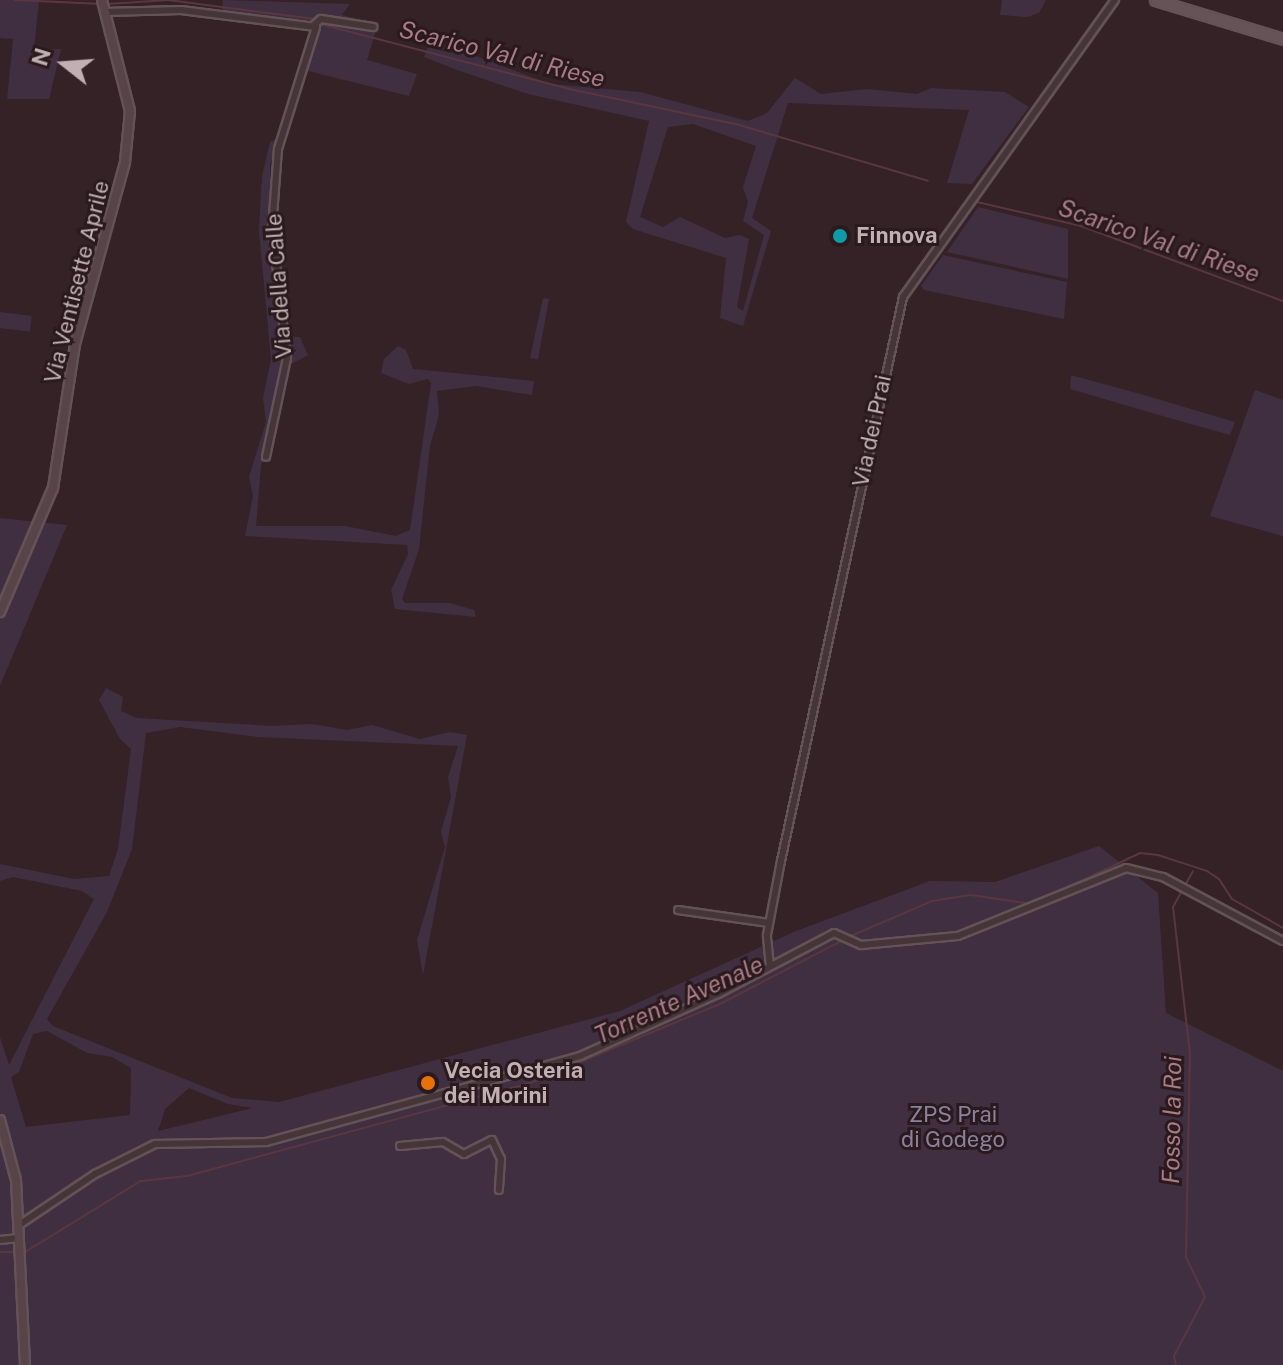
<!DOCTYPE html>
<style>
body{margin:0}
#map{position:relative;width:1283px;height:1365px;overflow:hidden;background:#342227;font-family:"Public Sans",sans-serif}
div>[style]{position:absolute}
[style*='--x']{left:calc(var(--x)*1px);top:calc(var(--y)*1px);width:calc(var(--w)*1px);rotate:calc(var(--a)*1deg)}
.green>*{inset:0;background:#402f40;transform-origin:0 0}
.stream>*{height:2px;margin:-1px;padding:0 1px;transform-origin:1px;border-radius:1px;background:#5a3740}
.roads{filter:drop-shadow(2px 0 #635256) drop-shadow(-2px 0 #635256) drop-shadow(0 2px #635256) drop-shadow(0 -2px #635256)}
.minor>*{height:6px;margin:-3px;padding:0 3px;transform-origin:3px;border-radius:3px;background:#453539}
.secondary>*{height:8px;margin:-4px;padding:0 4px;transform-origin:4px;border-radius:4px;background:#584348}
.primary>*{height:9px;margin:-4.5px;padding:0 4.5px;transform-origin:4.5px;border-radius:4.5px;background:#655358}
.dots>*{width:22px;height:22px;translate:-50% -50%;box-sizing:border-box;border:4px solid #2a1a1e;border-radius:50%}
span{translate:-50% -50%;white-space:nowrap;text-align:center;line-height:1.15;-webkit-text-stroke:6px #2a1a1e;paint-order:stroke}
.poi-label{font-size:22px;color:#c2afb3;font-weight:700}
.left{translate:0 -50%;text-align:left}
.street-label{font-size:22px;color:#c2afb3}
.park-label{font-size:22px;color:#8c80a0}
.water-label{font-size:24px;color:#a87b86;font-style:italic}
.north{position:absolute;left:24px;top:24px;width:80px;height:80px;-webkit-text-stroke:6px #2a1a1e;paint-order:stroke;rotate:287deg;font-size:22px;font-weight:700;line-height:32px;text-align:center;color:#c2afb3}
.north::after{content:'';display:block;margin:auto;width:28px;height:36px;background:#c2afb3;clip-path:polygon(50% 0,100% 100%,50% 72%,0 100%)}
</style>
<div id="map">
<div class="green">
<i style="clip-path:polygon(0 0,39px 0,34px 50px,61px 49px,49px 99px,7px 99px,13px 39px,0 38px)"></i>
<i style="clip-path:polygon(223px 0,350px 4px,342px 15px,378px 24px,367px 60px,417px 74px,409px 96px,308px 71px,304px 79px,320px 21px,221px 15px)"></i>
<i style="clip-path:polygon(1002px 0,1046px 0,1039px 13px,1027px 17px,1000px 15px)"></i>
<i style="clip-path:polygon(evenodd,407px 30px,550px 84px,640px 92px,748px 121px,767px 113px,795px 78px,821px 94px,867px 89px,917px 94px,931px 88px,1005px 92px,1029px 107px,972px 184px,947px 183px,969px 110px,788px 103px,752px 218px,771px 231px,743px 326px,720px 318px,726px 258px,633px 229px,626px 222px,649px 121px,528px 94px,460px 71px,424px 57px,428px 46px,406px 36px,407px 30px,693px 124px,756px 146px,743px 187px,748px 202px,743px 221px,764px 235px,743px 311px,737px 307px,749px 239px,740px 235px,725px 238px,680px 217px,663px 227px,640px 217px,668px 127px,693px 124px)"></i>
<i style="clip-path:polygon(285px 135px,270px 164px,272px 260px,282px 336px,300px 337px,308px 355px,288px 366px,261px 466px,256px 526px,345px 526px,396px 536px,410px 530px,431px 383px,428px 379px,409px 384px,381px 373px,384px 359px,398px 346px,406px 350px,413px 369px,534px 381px,532px 395px,476px 386px,437px 391px,439px 415px,430px 446px,419px 549px,402px 599px,405px 603px,450px 603px,474px 610px,476px 617px,395px 609px,391px 590px,408px 554px,407px 545px,245px 536px,253px 496px,249px 477px,266px 422px,263px 398px,271px 359px,259px 231px,262px 176px,270px 142px)"></i>
<i style="clip-path:polygon(978px 207px,1068px 229px,1068px 279px,947px 252px)"></i>
<i style="clip-path:polygon(943px 255px,1067px 282px,1064px 319px,924px 290px,921px 286px)"></i>
<i style="clip-path:polygon(543px 298px,549px 299px,538px 359px,530px 358px)"></i>
<i style="left:0;top:312px;width:32px;height:16px;rotate:7deg"></i>
<i style="clip-path:polygon(1071px 375px,1144px 395px,1235px 422px,1230px 435px,1159px 415px,1070px 389px)"></i>
<i style="clip-path:polygon(1255px 390px,1283px 400px,1283px 536px,1210px 516px)"></i>
<i style="clip-path:polygon(0 518px,67px 525px,0 686px)"></i>
<i style="clip-path:polygon(evenodd,106px 688px,123px 697px,121px 711px,137px 718px,272px 726px,312px 724px,347px 730px,372px 725px,420px 739px,450px 732px,467px 735px,423px 975px,417px 940px,445px 847px,441px 832px,451px 797px,448px 777px,458px 746px,258px 737px,180px 727px,146px 733px,132px 849px,107px 912px,47px 1019px,53px 1026px,232px 1098px,279px 1102px,620px 1011px,796px 931px,930px 881px,995px 882px,1099px 846px,1158px 893px,1166px 1013px,1283px 1071px,1283px 1365px,0 1365px,0 1037px,9px 1065px,94px 899px,82px 891px,13px 877px,0 881px,0 864px,74px 879px,109px 876px,118px 849px,131px 749px,120px 739px,99px 700px,106px 688px,47px 1031px,87px 1053px,112px 1057px,131px 1068px,130px 1115px,26px 1127px,11px 1077px,19px 1072px,33px 1034px,47px 1031px,106px 688px,189px 1088px,228px 1104px,253px 1108px,158px 1131px,165px 1109px,189px 1088px)"></i>
</div>
<div class="stream">
<i style="--x:15;--y:0;--w:87;--a:2.6"></i>
<i style="--x:108;--y:4;--w:60;--a:-3.8"></i>
<i style="--x:168;--y:0;--w:148;--a:7.4"></i>
<i style="--x:320;--y:24;--w:262;--a:14.6"></i>
<i style="--x:574;--y:90;--w:166;--a:11.9"></i>
<i style="--x:736;--y:124;--w:200;--a:16.5"></i>
<i style="--x:977;--y:202;--w:107;--a:13"></i>
<i style="--x:1081;--y:226;--w:215;--a:20.4"></i>
<i style="--x:1047;--y:897;--w:103;--a:-25.3"></i>
<i style="--x:1140;--y:853;--w:18;--a:6"></i>
<i style="--x:1158;--y:855;--w:52;--a:18.1"></i>
<i style="--x:1207;--y:871;--w:14;--a:34"></i>
<i style="--x:1219;--y:879;--w:24;--a:57"></i>
<i style="--x:1232;--y:899;--w:59;--a:29.6"></i>
<i style="--x:851;--y:936;--w:88;--a:-23.4"></i>
<i style="--x:932;--y:901;--w:39;--a:-9"></i>
<i style="--x:971;--y:895;--w:55;--a:8.4"></i>
<i style="--x:0;--y:1252;--w:15;--a:0"></i>
<i style="--x:25;--y:1252;--w:136;--a:-31.5"></i>
<i style="--x:141;--y:1181;--w:46;--a:-6.2"></i>
<i style="--x:187;--y:1176;--w:355;--a:-15.2"></i>
<i style="--x:530;--y:1083;--w:208;--a:-22.6"></i>
<i style="--x:722;--y:1003;--w:139;--a:-27.5"></i>
<i style="--x:1176;--y:1365;--w:9;--a:-103"></i>
<i style="--x:1174;--y:1356;--w:67;--a:-62.3"></i>
<i style="--x:1205;--y:1297;--w:44;--a:-115.4"></i>
<i style="--x:1186;--y:1257;--w:203;--a:-88.9"></i>
<i style="--x:1190;--y:1054;--w:148;--a:-96.6"></i>
<i style="--x:1173;--y:907;--w:41;--a:-60.9"></i>
</div>
<div class="roads">
<div class="minor">
<i style="--x:105;--y:12;--w:76;--a:-1.5"></i>
<i style="--x:181;--y:10;--w:136;--a:7.2"></i>
<i style="--x:316;--y:27;--w:128;--a:107.3"></i>
<i style="--x:278;--y:149;--w:79;--a:94.3"></i>
<i style="--x:272;--y:228;--w:131;--a:83.4"></i>
<i style="--x:287;--y:358;--w:101;--a:102"></i>
<i style="--x:314;--y:25;--w:9;--a:-41"></i>
<i style="--x:321;--y:19;--w:53;--a:8.7"></i>
<i style="--x:678;--y:910;--w:92;--a:8.1"></i>
<i style="--x:770;--y:966;--w:31;--a:-96"></i>
<i style="--x:767;--y:935;--w:75;--a:-79.3"></i>
<i style="--x:781;--y:861;--w:577;--a:-77.79"></i>
<i style="--x:903;--y:297;--w:365;--a:-54.5"></i>
<i style="--x:400;--y:1146;--w:43;--a:-5.3"></i>
<i style="--x:443;--y:1142;--w:24;--a:30"></i>
<i style="--x:464;--y:1154;--w:31;--a:-27"></i>
<i style="--x:492;--y:1140;--w:21;--a:65"></i>
<i style="--x:501;--y:1159;--w:31;--a:94"></i>
<i style="--x:19;--y:1225;--w:92;--a:-33.9"></i>
<i style="--x:95;--y:1174;--w:67;--a:-26.6"></i>
<i style="--x:155;--y:1144;--w:111;--a:-1"></i>
<i style="--x:266;--y:1142;--w:326;--a:-15.3"></i>
<i style="--x:580;--y:1056;--w:151;--a:-24.2"></i>
<i style="--x:718;--y:994;--w:131;--a:-27.7"></i>
<i style="--x:834;--y:933;--w:30;--a:24"></i>
<i style="--x:861;--y:945;--w:97;--a:-5.3"></i>
<i style="--x:958;--y:936;--w:181;--a:-22"></i>
<i style="--x:1126;--y:868;--w:38;--a:14"></i>
<i style="--x:1163;--y:877;--w:136;--a:28.1"></i>
<i style="--x:0;--y:1240;--w:19;--a:-6"></i>
</div>
<div class="secondary">
<i style="--x:0;--y:612;--w:135;--a:-66.9"></i>
<i style="--x:53;--y:488;--w:146;--a:-81.3"></i>
<i style="--x:75;--y:344;--w:189;--a:-74.6"></i>
<i style="--x:125;--y:162;--w:51;--a:-84.4"></i>
<i style="--x:130;--y:111;--w:114;--a:-104.2"></i>
<i style="--x:0;--y:1120;--w:62;--a:75.1"></i>
<i style="--x:16;--y:1180;--w:185;--a:87.2"></i>
</div>
<div class="primary">
<i style="--x:1155;--y:0;--w:134;--a:16.9"></i>
</div>
</div>
<div class="dots">
<i style="left:840px;top:236px;background:#0f9aa8"></i>
<i style="left:428px;top:1083px;background:#e8710a"></i>
</div>
<div class="poi-label">
<span class="left" style="left:856px;top:236px">Finnova</span>
<span class="left" style="left:444px;top:1083px">Vecia Osteria<br>dei Morini</span>
</div>
<div class="street-label">
<span style="left:77px;top:282px;rotate:-76deg">Via Ventisette Aprile</span>
<span style="left:279px;top:286px;rotate:-94deg">Via della Calle</span>
<span style="left:872px;top:431px;rotate:-78deg">Via dei Prai</span>
</div>
<div class="park-label">
<span style="left:953px;top:1127px">ZPS Prai<br>di Godego</span>
</div>
<div class="water-label">
<span style="left:502px;top:54px;rotate:14deg">Scarico Val di Riese</span>
<span style="left:1159px;top:241px;rotate:19deg">Scarico Val di Riese</span>
<span style="left:679px;top:1000px;rotate:-24deg">Torrente Avenale</span>
<span style="left:1172px;top:1120px;rotate:-89deg">Fosso la Roi</span>
</div>
<div class="north">N</div>
</div>
